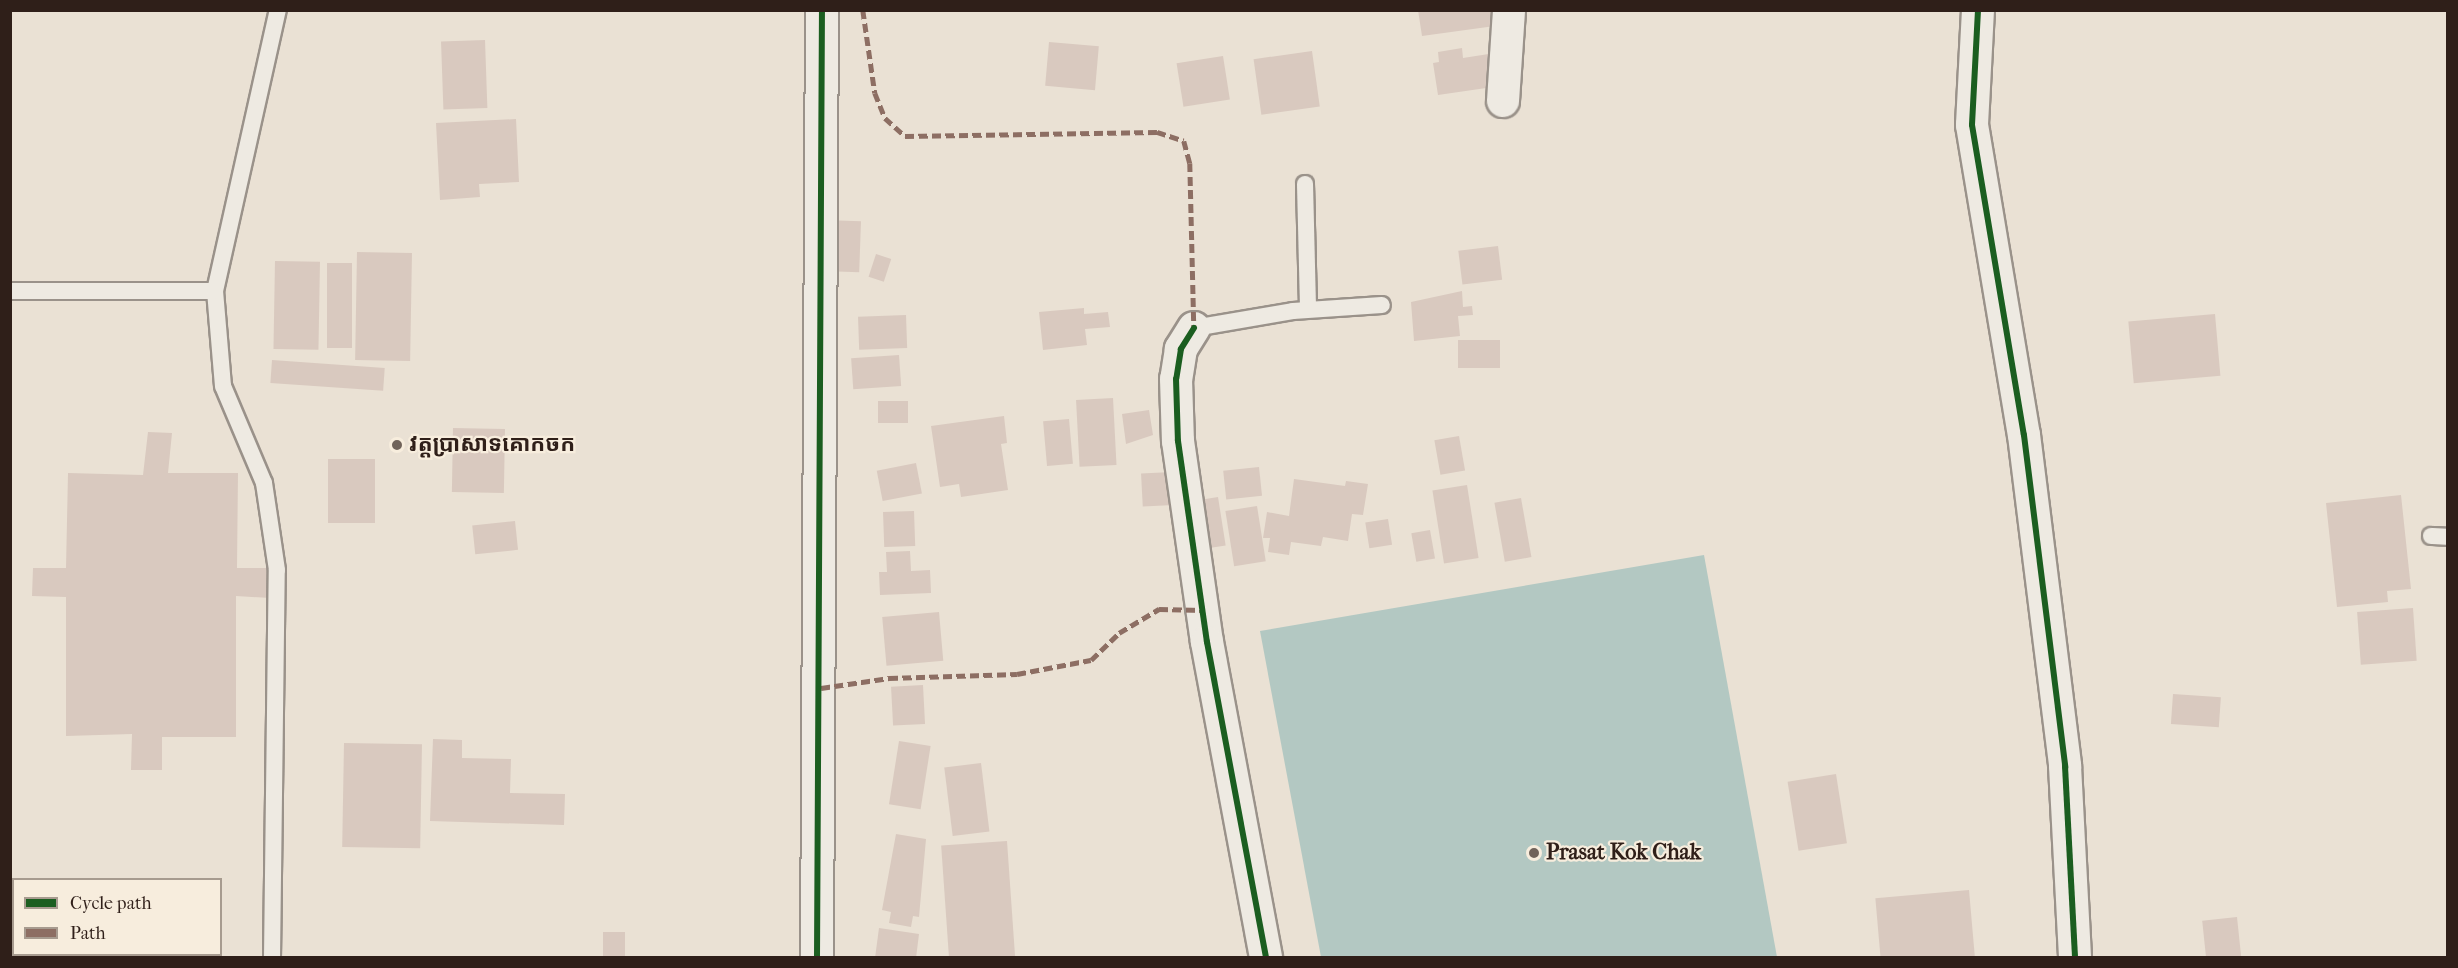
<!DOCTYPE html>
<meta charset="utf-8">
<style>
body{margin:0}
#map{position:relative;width:2458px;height:968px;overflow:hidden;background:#eae1d4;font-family:"IM FELL French Canon","Noto Sans Khmer",serif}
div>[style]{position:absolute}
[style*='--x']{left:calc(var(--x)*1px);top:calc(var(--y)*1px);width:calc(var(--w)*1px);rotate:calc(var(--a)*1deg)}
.water>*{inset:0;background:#b3c8c2}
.building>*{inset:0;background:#d9c9bf;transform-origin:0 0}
.roads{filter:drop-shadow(2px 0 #9a928a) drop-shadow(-2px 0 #9a928a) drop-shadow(0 2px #9a928a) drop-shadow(0 -2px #9a928a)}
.lane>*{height:16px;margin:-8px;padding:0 8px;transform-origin:8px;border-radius:8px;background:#eeeae2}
.street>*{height:32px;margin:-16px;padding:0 16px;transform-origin:16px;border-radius:16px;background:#eeeae2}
.quiet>*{height:4.5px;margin-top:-2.25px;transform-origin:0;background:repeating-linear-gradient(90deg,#8d6e63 0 9px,transparent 0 13.5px)}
.cycleway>*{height:6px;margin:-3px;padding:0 3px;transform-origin:3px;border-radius:3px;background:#1b5e20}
.dots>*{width:16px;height:16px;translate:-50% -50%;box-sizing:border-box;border:3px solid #f7eddd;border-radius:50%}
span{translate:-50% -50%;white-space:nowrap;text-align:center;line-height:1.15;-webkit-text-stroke:4.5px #f7eddd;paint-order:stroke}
.poi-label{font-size:22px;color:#2f1f19;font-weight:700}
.left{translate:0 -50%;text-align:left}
.frame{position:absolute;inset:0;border:12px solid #2f1f19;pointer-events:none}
.legend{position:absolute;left:12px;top:878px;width:210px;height:78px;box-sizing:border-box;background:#f7eddd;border:2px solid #a79b8f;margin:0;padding:8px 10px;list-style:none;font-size:18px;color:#2f1f19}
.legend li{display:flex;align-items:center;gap:12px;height:30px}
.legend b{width:30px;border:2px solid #a79b8f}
</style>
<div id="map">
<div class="water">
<i style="clip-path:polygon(1704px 555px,1777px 957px,1321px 957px,1260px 631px)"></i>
</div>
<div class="building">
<i style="clip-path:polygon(1418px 10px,1500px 10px,1502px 25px,1422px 36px)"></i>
<i style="left:485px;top:40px;width:68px;height:44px;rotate:88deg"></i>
<i style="left:1049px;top:42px;width:50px;height:44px;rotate:5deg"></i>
<i style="clip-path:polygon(1462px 48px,1463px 58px,1495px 53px,1500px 86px,1438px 95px,1433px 63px,1439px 62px,1438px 52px)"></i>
<i style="left:1312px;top:51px;width:56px;height:59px;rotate:82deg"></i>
<i style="left:1223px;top:56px;width:44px;height:47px;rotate:81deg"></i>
<i style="clip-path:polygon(516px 119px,519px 182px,479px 184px,480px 197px,440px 200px,436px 123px)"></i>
<i style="left:824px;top:220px;width:37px;height:51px;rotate:2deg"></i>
<i style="left:1498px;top:246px;width:34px;height:40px;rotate:83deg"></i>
<i style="left:357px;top:252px;width:55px;height:108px;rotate:1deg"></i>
<i style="left:876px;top:254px;width:16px;height:24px;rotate:18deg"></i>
<i style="left:275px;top:261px;width:45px;height:88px;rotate:1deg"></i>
<i style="left:327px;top:263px;width:25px;height:85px"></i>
<i style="clip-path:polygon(1462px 291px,1463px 307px,1472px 306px,1473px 315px,1458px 316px,1460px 336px,1414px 341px,1411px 302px)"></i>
<i style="clip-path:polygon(1084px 308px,1084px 314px,1108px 312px,1110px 327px,1085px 329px,1087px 345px,1043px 350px,1039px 312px)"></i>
<i style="left:2215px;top:314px;width:62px;height:87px;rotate:85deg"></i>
<i style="left:906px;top:315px;width:33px;height:48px;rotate:88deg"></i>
<i style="left:1458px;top:340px;width:42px;height:28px"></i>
<i style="left:899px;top:355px;width:31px;height:48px;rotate:86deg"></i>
<i style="left:272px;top:360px;width:113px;height:23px;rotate:4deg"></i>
<i style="left:1113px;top:398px;width:67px;height:37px;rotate:87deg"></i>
<i style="left:878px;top:401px;width:30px;height:22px"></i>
<i style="clip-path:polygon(1149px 410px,1153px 435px,1126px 444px,1122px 414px)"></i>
<i style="clip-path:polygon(1004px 416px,1007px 443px,1001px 444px,1008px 490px,961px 497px,959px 484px,940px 487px,931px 426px)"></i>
<i style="left:1069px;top:419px;width:45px;height:26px;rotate:85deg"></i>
<i style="left:453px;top:428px;width:52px;height:64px;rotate:1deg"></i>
<i style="clip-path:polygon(148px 432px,172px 433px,168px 473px,238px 473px,237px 568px,270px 568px,270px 598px,236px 596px,236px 737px,162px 737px,162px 770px,131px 770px,132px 734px,66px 736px,66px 597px,32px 596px,33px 568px,66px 568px,68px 473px,143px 475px)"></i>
<i style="left:1459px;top:436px;width:35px;height:25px;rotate:80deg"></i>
<i style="left:328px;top:459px;width:47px;height:64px"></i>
<i style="left:916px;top:463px;width:31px;height:40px;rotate:79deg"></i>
<i style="left:1259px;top:467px;width:29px;height:36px;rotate:84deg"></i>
<i style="left:1172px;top:472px;width:33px;height:31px;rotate:87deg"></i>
<i style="clip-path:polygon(1294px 479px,1345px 486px,1346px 481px,1368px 484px,1363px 515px,1352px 514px,1348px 541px,1323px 537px,1321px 546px,1291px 542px,1289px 555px,1268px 552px,1270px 538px,1263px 538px,1267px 512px,1289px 516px)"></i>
<i style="left:1467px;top:485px;width:74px;height:35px;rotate:81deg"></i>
<i style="clip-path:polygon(2401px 495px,2411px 589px,2387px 591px,2388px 602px,2337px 607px,2326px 503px)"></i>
<i style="left:1218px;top:497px;width:49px;height:25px;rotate:81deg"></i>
<i style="left:1521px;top:498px;width:60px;height:27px;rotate:80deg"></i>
<i style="left:1257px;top:506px;width:56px;height:32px;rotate:81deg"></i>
<i style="left:914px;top:511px;width:35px;height:31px;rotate:88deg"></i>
<i style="left:1388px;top:519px;width:26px;height:23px;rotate:81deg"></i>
<i style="left:515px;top:521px;width:29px;height:43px;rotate:84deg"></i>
<i style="left:1430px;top:530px;width:29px;height:19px;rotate:80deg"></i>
<i style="clip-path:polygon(910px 551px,911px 571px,930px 570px,931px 593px,880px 595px,879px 572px,887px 572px,886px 552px)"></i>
<i style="left:2413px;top:608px;width:53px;height:56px;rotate:86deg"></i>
<i style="left:939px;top:612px;width:49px;height:57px;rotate:85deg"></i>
<i style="left:923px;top:685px;width:39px;height:32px;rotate:87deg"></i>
<i style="left:2173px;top:694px;width:48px;height:30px;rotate:4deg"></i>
<i style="clip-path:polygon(433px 739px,462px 740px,462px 758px,511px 759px,510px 793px,565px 794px,564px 825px,430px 821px)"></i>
<i style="left:899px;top:741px;width:32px;height:64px;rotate:9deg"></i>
<i style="left:344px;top:743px;width:78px;height:104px;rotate:1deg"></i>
<i style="left:981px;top:763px;width:69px;height:37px;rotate:83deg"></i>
<i style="left:1836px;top:774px;width:70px;height:49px;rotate:81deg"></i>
<i style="clip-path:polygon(896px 834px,926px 839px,919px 917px,913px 916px,911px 927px,889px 923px,891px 912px,882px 910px)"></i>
<i style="left:1007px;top:841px;width:117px;height:66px;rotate:86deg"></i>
<i style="left:1969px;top:890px;width:68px;height:94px;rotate:85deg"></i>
<i style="left:2237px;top:917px;width:41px;height:35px;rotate:84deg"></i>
<i style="clip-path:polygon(879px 928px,919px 934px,916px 958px,875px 958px)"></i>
<i style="left:603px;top:932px;width:22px;height:26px"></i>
</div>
<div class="roads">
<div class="lane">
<i style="--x:1305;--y:184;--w:125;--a:88.6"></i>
<i style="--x:10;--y:291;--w:205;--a:0"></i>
<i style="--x:1194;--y:328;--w:100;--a:-9.7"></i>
<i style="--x:1293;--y:311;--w:89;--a:-3.9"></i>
<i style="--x:2431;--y:536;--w:17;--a:3"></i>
<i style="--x:272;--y:958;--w:388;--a:-89.3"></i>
<i style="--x:277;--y:570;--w:88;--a:-98.5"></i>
<i style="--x:264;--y:483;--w:105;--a:-112.9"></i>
<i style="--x:223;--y:386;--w:95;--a:-94.8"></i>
<i style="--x:215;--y:291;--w:288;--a:-77.4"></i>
</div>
<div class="street">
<i style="--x:1978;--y:10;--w:115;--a:93"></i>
<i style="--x:1972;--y:125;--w:314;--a:80.5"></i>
<i style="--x:2024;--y:435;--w:334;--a:82.9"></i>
<i style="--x:2065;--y:766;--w:192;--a:87"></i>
<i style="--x:1503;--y:101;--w:91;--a:-86.2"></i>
<i style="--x:1194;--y:328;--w:25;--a:122"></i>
<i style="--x:1181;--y:349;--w:30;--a:99"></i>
<i style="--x:1176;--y:379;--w:62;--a:88.2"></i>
<i style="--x:1178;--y:441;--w:203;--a:81.8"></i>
<i style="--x:1207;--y:642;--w:321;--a:79.4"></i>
<i style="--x:817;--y:958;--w:948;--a:-89.7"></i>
</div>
</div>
<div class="quiet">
<i style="--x:863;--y:10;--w:84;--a:81.8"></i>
<i style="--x:875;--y:93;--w:27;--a:68"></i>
<i style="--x:885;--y:118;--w:27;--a:42"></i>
<i style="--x:905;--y:136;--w:252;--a:-0.9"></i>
<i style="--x:1157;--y:132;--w:28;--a:18"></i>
<i style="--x:1184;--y:141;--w:23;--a:75"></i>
<i style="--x:1190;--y:163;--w:165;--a:88.6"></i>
<i style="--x:821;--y:688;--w:69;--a:-8.4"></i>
<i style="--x:889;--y:678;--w:128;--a:-1.8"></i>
<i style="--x:1017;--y:674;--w:75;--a:-10.7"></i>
<i style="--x:1091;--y:660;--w:39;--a:-44"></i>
<i style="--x:1119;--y:633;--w:47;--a:-31"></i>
<i style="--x:1159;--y:609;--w:44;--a:1.3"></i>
</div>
<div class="cycleway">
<i style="--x:1978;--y:10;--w:115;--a:93"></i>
<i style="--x:1972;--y:125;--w:314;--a:80.5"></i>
<i style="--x:2024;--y:435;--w:334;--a:82.9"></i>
<i style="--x:2065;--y:766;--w:192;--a:87"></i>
<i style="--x:1194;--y:328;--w:25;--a:122"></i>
<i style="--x:1181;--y:349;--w:30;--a:99"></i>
<i style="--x:1176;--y:379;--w:62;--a:88.2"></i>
<i style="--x:1178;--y:441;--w:203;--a:81.8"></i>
<i style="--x:1207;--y:642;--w:321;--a:79.4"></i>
<i style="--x:817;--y:958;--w:948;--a:-89.7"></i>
</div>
<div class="dots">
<i style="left:397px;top:445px;background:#70635a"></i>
<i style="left:1534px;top:853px;background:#70635a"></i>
</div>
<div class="poi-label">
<span class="left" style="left:409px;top:445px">វត្តប្រាសាទគោកចក</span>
<span class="left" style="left:1546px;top:853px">Prasat Kok Chak</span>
</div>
<div class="frame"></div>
<ul class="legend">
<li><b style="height:8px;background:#1b5e20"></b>Cycle path</li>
<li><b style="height:8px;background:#8d6e63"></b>Path</li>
</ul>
</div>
